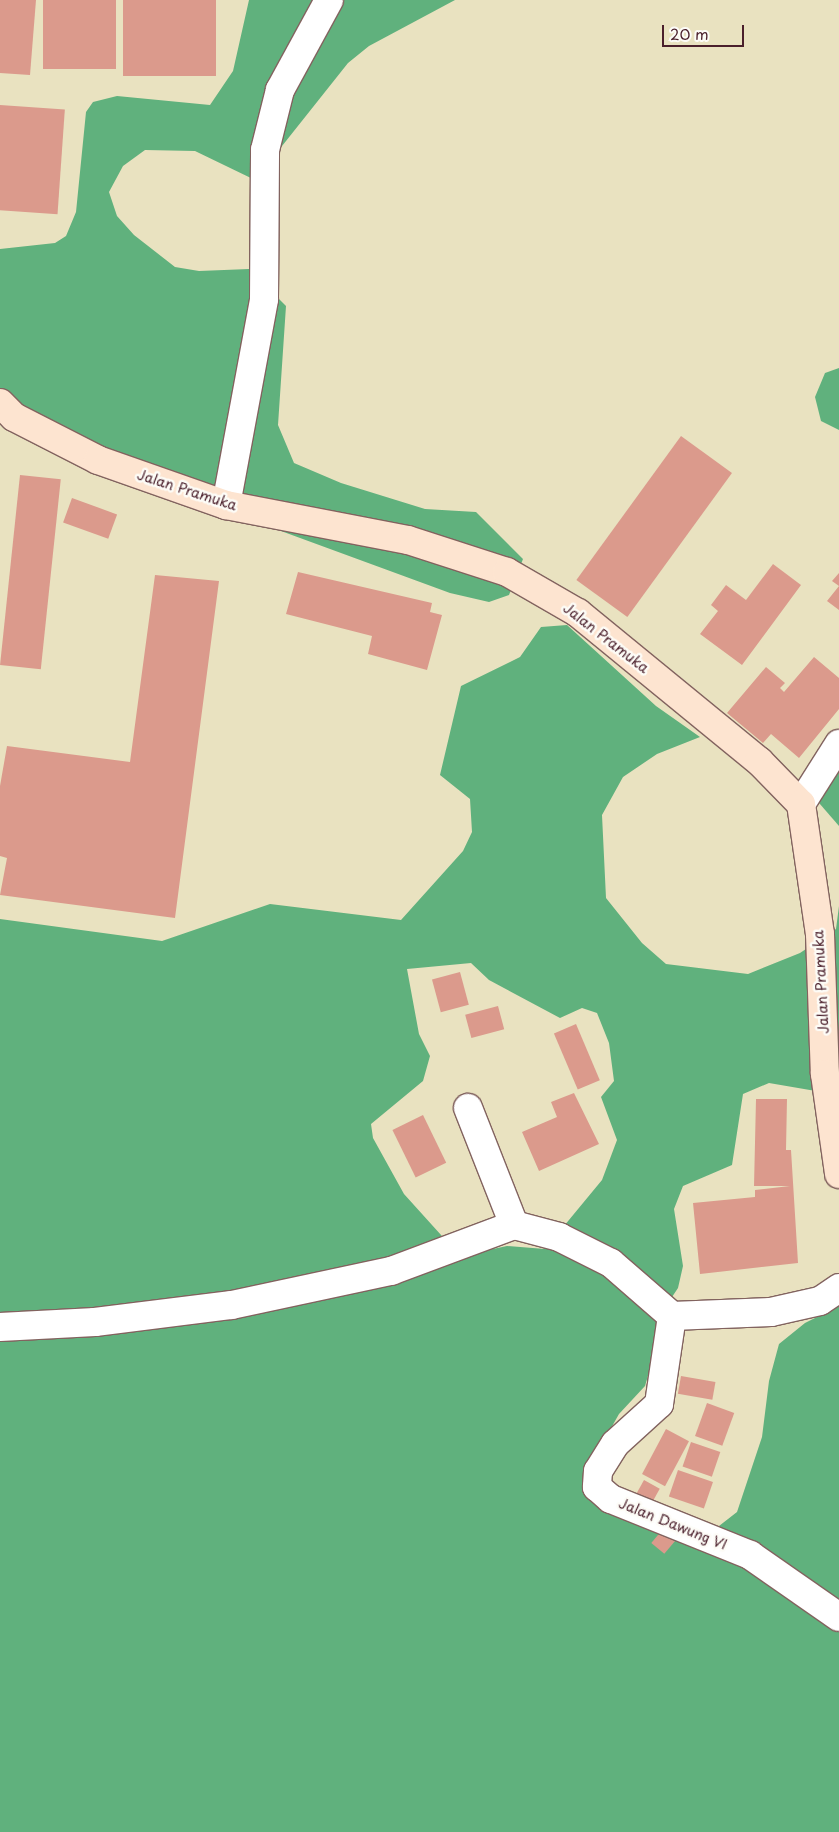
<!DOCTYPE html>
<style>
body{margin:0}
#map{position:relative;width:839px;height:1832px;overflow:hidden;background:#e9e2c0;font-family:"Playpen Sans",sans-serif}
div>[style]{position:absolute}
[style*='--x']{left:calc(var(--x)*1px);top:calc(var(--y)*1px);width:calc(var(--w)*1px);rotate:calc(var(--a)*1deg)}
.forest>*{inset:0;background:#60b17d}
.building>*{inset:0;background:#db9a8c;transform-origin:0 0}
.roads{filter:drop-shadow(1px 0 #82635f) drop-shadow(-1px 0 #82635f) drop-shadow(0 1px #82635f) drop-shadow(0 -1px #82635f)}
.minor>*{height:28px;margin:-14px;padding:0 14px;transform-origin:14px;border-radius:14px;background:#fff}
.secondary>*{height:28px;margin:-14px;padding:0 14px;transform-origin:14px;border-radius:14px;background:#fde4d0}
span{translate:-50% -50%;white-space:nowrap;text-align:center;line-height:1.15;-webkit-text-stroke:5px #fdfcf7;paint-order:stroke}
.street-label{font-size:14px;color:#4a1f2b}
.scale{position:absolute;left:662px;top:25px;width:82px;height:22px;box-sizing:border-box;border:2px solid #4a1f2b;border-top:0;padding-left:6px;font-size:15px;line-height:18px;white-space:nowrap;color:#4a1f2b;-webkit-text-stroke:4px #fdfcf7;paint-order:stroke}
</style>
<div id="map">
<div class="forest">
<i style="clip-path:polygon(249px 0,455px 0,369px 46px,348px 63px,255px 180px,195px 151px,145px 150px,123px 166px,109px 192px,117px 216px,134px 235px,175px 267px,199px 271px,249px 269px,286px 306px,278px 425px,294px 463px,341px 483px,425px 509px,476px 512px,523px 559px,509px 595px,489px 602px,450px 593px,281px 531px,242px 498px,0 420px,0 249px,55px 243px,66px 236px,76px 212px,86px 112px,93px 102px,117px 96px,210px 105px,233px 71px)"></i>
<i style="clip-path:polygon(839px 368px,839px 430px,821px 421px,815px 397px,825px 373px)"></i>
<i style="clip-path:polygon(evenodd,567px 625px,656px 706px,700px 737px,657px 754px,623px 777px,602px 815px,606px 898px,642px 943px,666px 964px,748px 974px,800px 953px,836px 929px,839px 906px,839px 1095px,769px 1083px,743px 1094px,732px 1165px,683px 1186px,674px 1209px,683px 1266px,678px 1288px,656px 1321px,656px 1348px,645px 1386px,619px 1414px,606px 1437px,610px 1490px,669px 1537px,692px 1547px,737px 1512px,762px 1437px,769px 1381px,779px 1344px,805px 1323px,839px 1306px,839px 1832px,0 1832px,0 919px,162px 941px,270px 904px,401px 920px,463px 851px,472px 832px,470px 799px,440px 775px,461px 686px,520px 657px,541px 627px,567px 625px,471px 963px,489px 980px,560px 1018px,582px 1008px,597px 1013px,609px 1043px,614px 1081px,601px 1097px,617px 1140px,602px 1180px,545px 1249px,507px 1246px,460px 1256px,404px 1194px,373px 1138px,371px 1124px,423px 1081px,430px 1056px,419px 1034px,407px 969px,471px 963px)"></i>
<i style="clip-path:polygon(839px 770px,839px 826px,813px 796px)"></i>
</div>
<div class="building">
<i style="clip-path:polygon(0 0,36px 0,30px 75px,0 73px)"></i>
<i style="left:43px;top:0;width:73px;height:69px"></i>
<i style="left:123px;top:0;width:93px;height:76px"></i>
<i style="left:0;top:105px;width:65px;height:105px;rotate:4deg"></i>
<i style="left:681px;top:436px;width:63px;height:178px;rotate:36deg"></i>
<i style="left:20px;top:475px;width:41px;height:191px;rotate:6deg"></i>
<i style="left:72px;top:498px;width:48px;height:26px;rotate:20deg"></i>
<i style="clip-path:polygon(773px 564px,801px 585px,742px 665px,700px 634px,718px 611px,711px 605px,726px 585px,746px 600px)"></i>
<i style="clip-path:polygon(298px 572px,432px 603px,430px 612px,442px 615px,427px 670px,368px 654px,372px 636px,286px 614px)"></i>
<i style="clip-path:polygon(839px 573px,839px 610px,827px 601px,839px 586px,832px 581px)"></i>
<i style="clip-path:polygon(155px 575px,219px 581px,175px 918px,0 895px,7px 858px,0 856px,0 786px,7px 746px,130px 762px)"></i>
<i style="clip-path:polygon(814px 657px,839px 678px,839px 709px,799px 758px,771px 734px,763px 743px,727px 713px,766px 667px,785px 683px,780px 688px,784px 692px)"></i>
<i style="left:460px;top:972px;width:34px;height:29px;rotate:75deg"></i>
<i style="left:498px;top:1006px;width:24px;height:34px;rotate:75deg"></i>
<i style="left:576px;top:1024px;width:61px;height:24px;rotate:67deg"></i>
<i style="clip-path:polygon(574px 1093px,599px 1144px,539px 1171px,522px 1132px,557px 1117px,551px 1102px)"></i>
<i style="clip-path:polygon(756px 1099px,787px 1099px,786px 1150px,791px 1150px,798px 1263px,700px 1274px,693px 1203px,755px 1197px,755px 1190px,790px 1186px,754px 1186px)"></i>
<i style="left:423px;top:1115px;width:53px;height:34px;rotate:64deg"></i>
<i style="left:681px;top:1376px;width:35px;height:18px;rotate:10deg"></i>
<i style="left:707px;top:1403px;width:29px;height:35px;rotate:20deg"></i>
<i style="left:666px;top:1429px;width:26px;height:51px;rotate:28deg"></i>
<i style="left:691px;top:1442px;width:31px;height:26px;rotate:19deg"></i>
<i style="left:678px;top:1470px;width:37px;height:28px;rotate:19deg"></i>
<i style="left:644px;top:1480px;width:18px;height:26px;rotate:29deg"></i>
<i style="left:668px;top:1523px;width:17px;height:26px;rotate:40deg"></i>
</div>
<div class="roads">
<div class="minor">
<i style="--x:226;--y:505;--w:209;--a:-79.5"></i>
<i style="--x:264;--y:299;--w:149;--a:-89.6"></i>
<i style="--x:265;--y:150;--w:62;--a:-76"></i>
<i style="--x:280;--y:90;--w:102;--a:-61.4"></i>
<i style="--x:801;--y:804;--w:71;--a:-57.7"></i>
<i style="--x:468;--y:1108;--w:126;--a:68.5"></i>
<i style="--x:672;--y:1316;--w:89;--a:98.4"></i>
<i style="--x:659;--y:1404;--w:59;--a:137.7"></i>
<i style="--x:615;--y:1444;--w:32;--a:122"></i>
<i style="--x:598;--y:1471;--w:16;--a:94"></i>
<i style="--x:597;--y:1487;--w:18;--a:41"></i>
<i style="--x:611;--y:1499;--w:150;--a:21.9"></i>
<i style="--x:750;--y:1555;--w:108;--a:34.9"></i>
<i style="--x:0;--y:1327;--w:95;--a:-3"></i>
<i style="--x:95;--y:1322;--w:138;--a:-7.1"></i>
<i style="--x:232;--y:1305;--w:163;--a:-12.1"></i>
<i style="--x:391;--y:1271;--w:131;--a:-20.5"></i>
<i style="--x:514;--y:1225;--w:47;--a:14.9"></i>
<i style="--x:559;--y:1237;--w:58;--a:26.6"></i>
<i style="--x:611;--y:1263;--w:81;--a:41"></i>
<i style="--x:672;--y:1316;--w:99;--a:-2.3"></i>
<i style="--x:771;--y:1312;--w:50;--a:-12.7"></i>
<i style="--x:820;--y:1301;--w:23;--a:-34"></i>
</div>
<div class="secondary">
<i style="--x:0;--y:403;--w:20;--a:45"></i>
<i style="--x:14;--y:417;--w:94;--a:27.1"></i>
<i style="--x:98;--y:460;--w:136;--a:19.4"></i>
<i style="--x:226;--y:505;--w:185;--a:10.9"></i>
<i style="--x:408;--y:540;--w:104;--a:17.9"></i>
<i style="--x:507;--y:572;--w:82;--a:30"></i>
<i style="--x:578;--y:613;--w:234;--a:39.3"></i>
<i style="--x:759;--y:761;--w:60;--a:45.7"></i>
<i style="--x:801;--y:804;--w:131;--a:81.7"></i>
<i style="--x:820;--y:934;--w:140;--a:88"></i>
<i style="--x:825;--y:1074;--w:101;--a:82"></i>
</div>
</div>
<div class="street-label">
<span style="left:187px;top:490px;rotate:18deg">Jalan Pramuka</span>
<span style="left:606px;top:638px;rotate:38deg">Jalan Pramuka</span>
<span style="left:821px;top:982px;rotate:-93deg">Jalan Pramuka</span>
<span style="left:673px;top:1524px;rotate:22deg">Jalan Dawung VI</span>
</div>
<div class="scale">20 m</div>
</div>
